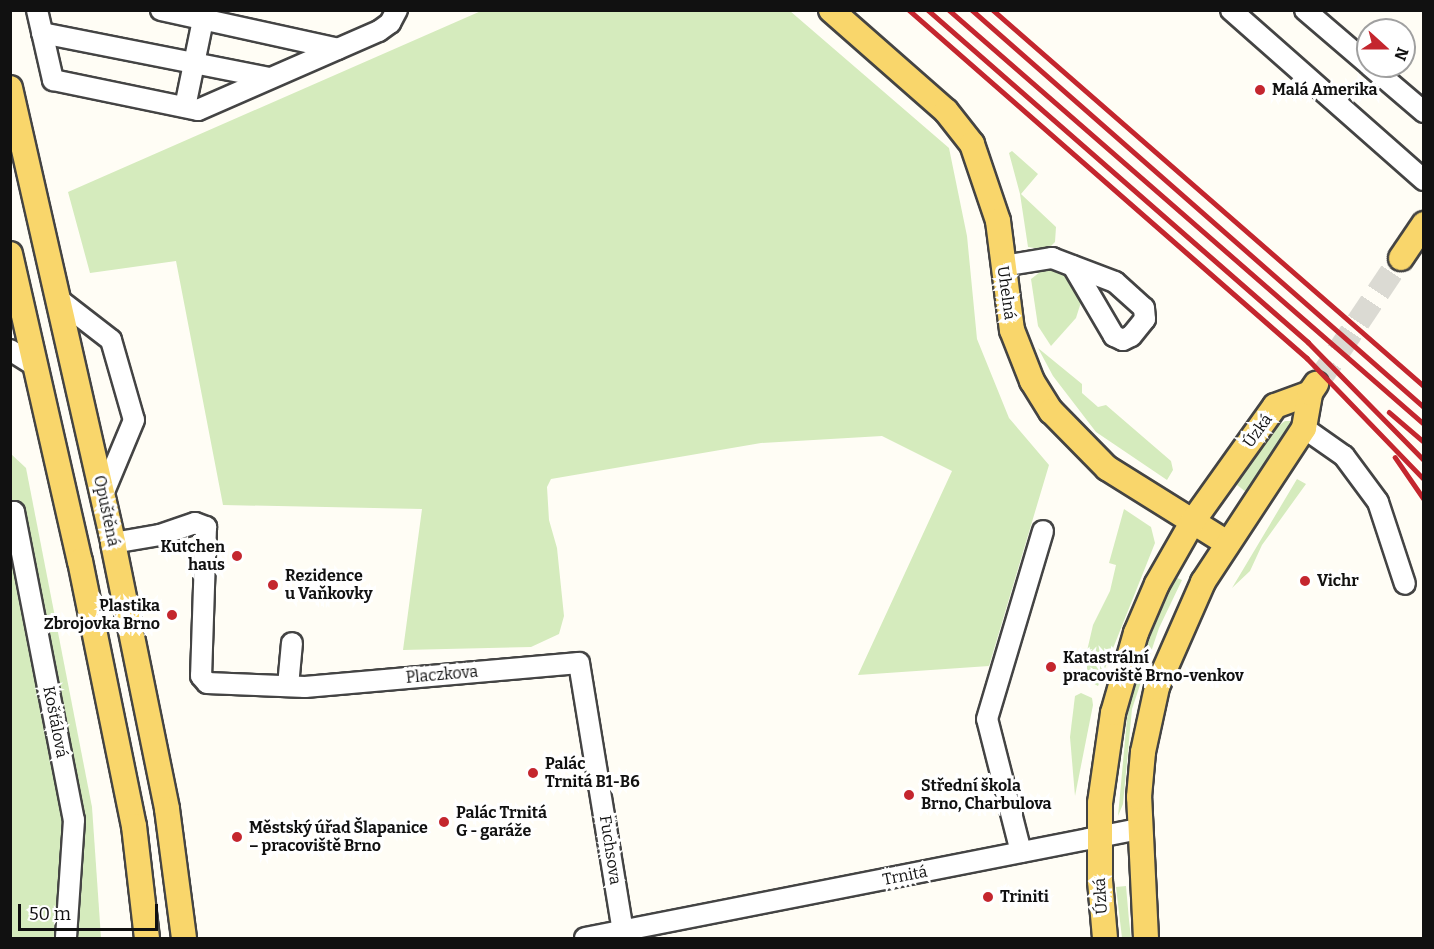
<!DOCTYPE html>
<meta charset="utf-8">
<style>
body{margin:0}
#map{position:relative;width:1434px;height:949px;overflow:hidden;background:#fffdf5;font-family:Bitter,serif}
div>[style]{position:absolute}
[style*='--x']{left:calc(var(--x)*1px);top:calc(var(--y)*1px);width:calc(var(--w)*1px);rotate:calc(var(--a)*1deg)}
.green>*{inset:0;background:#d5ebbd}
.major-tunnel>*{height:24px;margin-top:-12px;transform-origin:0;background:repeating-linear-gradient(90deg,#dbdad3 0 24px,transparent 0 36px)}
.roads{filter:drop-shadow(2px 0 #444) drop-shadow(-2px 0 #444) drop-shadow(0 2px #444) drop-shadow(0 -2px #444)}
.minor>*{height:20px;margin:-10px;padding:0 10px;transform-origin:10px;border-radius:10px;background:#fff}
.major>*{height:24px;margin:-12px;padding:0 12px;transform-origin:12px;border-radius:12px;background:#f9d66b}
.rail>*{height:4.5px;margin:-2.25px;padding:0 2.25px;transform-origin:2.25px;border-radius:2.25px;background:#c4262e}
.dots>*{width:16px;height:16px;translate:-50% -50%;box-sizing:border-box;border:3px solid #fff;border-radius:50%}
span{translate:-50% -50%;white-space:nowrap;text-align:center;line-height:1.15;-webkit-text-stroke:6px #fff;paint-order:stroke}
.poi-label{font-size:16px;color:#111;font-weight:700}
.left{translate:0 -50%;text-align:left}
.right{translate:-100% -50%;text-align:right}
.street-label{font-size:16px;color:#111}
.frame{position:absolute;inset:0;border:12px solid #111;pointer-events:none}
.north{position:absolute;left:1356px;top:18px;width:60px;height:60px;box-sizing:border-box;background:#fff;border:2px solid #a0a0a0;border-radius:50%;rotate:111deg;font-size:16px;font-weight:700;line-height:24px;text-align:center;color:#111}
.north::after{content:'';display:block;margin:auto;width:21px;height:27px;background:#c4262e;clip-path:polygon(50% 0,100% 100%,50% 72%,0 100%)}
.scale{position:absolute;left:18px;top:904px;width:140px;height:27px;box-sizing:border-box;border:3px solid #111;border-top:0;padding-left:8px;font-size:18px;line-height:21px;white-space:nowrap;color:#111;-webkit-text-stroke:4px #fff;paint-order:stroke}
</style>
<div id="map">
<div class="green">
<i style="clip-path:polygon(481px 11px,790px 11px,949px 148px,967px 236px,977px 339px,1009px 418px,1049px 465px,989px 666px,858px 675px,952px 471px,882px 436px,761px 443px,551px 479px,547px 487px,549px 520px,557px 548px,564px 616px,559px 634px,531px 647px,403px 650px,422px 509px,223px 505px,176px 261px,90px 273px,68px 192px)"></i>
<i style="clip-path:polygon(1012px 151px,1038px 174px,1021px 194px,1056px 227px,1055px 242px,1047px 250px,1028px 247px,1020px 194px,1009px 153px)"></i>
<i style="clip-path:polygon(1044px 269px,1066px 273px,1082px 299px,1076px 318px,1051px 346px,1038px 326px,1031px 279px)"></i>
<i style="clip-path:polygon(1038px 348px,1082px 384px,1082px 393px,1098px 407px,1106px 405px,1171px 461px,1173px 470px,1167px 480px,1096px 432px,1053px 376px)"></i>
<i style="clip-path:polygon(1285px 421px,1290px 421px,1291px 426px,1246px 492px,1232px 481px,1269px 433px)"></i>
<i style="clip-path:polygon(10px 453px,26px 468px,92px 807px,101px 938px,11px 938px)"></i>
<i style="clip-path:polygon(1297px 479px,1306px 484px,1262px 545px,1250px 571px,1232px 588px)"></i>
<i style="clip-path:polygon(1124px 509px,1151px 527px,1155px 543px,1098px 686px,1087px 680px,1087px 651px,1093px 625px,1110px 591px,1116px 565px,1109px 563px)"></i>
<i style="clip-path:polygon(1175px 577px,1182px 580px,1159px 628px,1132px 709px,1123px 804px,1118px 816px,1128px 708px,1146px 647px)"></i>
<i style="clip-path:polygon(1081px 693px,1092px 698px,1093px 705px,1075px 796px,1070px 737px,1075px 696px)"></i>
<i style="clip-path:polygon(1126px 886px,1129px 920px,1131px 938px,1122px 938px,1116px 887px)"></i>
</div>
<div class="major-tunnel">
<i style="--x:1318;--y:382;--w:149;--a:-56.2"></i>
</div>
<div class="roads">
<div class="minor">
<i style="--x:37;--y:10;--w:72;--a:77.1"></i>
<i style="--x:53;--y:80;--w:148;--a:11.7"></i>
<i style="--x:198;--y:110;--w:197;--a:-23.6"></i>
<i style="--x:379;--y:31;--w:14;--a:-36"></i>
<i style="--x:390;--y:23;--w:15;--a:-62"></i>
<i style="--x:161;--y:10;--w:181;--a:12.4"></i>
<i style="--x:1231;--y:10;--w:257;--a:41.4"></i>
<i style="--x:1305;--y:10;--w:83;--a:40.6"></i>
<i style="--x:42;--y:33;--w:232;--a:11.2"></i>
<i style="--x:1370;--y:66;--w:71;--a:40.4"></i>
<i style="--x:185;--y:107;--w:99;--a:-78.3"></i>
<i style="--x:1003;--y:266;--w:50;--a:-9.3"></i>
<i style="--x:1052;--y:258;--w:67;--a:20.9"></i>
<i style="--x:1115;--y:282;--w:39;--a:42"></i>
<i style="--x:1144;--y:308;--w:11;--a:85"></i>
<i style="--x:1145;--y:319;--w:22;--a:129"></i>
<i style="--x:1131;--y:336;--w:9;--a:153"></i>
<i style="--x:1123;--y:340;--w:10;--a:-156"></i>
<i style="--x:1114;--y:336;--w:81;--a:-120.4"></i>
<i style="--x:58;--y:299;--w:67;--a:37.7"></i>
<i style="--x:111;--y:340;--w:83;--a:74"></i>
<i style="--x:134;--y:420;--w:80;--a:112.7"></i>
<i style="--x:10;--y:350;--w:31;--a:32"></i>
<i style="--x:1304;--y:428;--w:49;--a:35"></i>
<i style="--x:1344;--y:456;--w:57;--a:53.5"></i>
<i style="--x:1378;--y:502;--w:86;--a:71.8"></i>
<i style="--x:10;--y:513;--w:4;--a:-14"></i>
<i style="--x:14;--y:512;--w:314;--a:79"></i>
<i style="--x:74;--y:820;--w:118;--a:93.9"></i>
<i style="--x:113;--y:543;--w:48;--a:-9.7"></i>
<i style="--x:160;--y:535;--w:37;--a:-19"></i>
<i style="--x:195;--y:523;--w:12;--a:20"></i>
<i style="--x:206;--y:527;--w:149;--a:91.9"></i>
<i style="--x:201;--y:676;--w:9;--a:49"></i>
<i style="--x:207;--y:683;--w:98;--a:2.3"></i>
<i style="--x:305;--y:687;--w:275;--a:-5"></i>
<i style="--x:579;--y:663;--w:272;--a:80.7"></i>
<i style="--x:288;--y:686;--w:43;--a:-84.7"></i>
<i style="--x:1021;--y:852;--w:137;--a:-104.3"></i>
<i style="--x:987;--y:719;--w:196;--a:-73.4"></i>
<i style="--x:585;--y:938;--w:565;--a:-11.13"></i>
</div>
<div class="major">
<i style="--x:831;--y:10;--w:153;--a:41.3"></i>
<i style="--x:946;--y:111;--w:42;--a:51.8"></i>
<i style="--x:972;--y:144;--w:81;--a:71.3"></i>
<i style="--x:998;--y:221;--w:110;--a:82.7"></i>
<i style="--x:1012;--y:330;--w:55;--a:68.6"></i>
<i style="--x:1032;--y:381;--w:36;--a:58"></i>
<i style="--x:1051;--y:411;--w:80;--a:45.5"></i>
<i style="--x:1107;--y:468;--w:142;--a:32"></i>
<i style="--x:10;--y:88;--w:467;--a:77.2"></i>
<i style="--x:113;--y:543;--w:271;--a:78.5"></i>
<i style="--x:167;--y:809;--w:130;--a:82.5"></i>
<i style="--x:10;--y:254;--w:315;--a:77.2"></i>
<i style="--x:80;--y:561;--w:270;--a:78.5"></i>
<i style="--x:134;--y:826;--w:113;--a:83.4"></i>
<i style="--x:1401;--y:258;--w:41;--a:-55.9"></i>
<i style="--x:1105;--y:938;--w:57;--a:-95"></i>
<i style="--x:1100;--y:881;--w:78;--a:-90"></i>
<i style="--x:1100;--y:803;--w:91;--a:-81.8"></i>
<i style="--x:1113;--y:713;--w:83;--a:-74"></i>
<i style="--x:1136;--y:633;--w:53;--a:-66.8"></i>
<i style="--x:1157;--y:584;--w:73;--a:-60.3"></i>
<i style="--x:1193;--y:521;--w:141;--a:-54.5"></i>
<i style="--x:1275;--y:406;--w:37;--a:-20"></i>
<i style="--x:1146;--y:938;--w:141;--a:-92.8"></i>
<i style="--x:1139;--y:797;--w:45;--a:-84.9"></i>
<i style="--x:1143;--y:752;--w:66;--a:-77.8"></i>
<i style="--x:1157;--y:687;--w:115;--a:-66.3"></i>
<i style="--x:1203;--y:582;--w:184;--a:-56.7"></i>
<i style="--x:1304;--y:428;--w:36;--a:-80"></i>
<i style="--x:1310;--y:393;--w:11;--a:-56"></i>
</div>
</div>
<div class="rail">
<i style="--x:909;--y:10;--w:529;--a:41.17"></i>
<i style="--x:1307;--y:358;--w:168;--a:46"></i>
<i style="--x:928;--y:10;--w:505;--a:41.14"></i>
<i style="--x:1308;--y:342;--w:165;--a:45.5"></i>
<i style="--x:949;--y:10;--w:630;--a:41.07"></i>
<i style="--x:972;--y:10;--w:602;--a:41.29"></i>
<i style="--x:993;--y:10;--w:572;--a:41.1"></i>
<i style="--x:1389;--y:412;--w:46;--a:40.6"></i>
<i style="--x:1395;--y:457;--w:51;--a:55.4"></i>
</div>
<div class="dots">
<i style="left:1260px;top:90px;background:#c4262e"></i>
<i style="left:237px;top:556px;background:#c4262e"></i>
<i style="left:1305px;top:581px;background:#c4262e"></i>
<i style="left:273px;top:585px;background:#c4262e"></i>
<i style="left:172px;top:615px;background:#c4262e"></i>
<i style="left:1051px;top:667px;background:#c4262e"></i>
<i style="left:533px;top:773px;background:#c4262e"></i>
<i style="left:909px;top:795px;background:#c4262e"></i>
<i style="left:444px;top:822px;background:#c4262e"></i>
<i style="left:237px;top:837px;background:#c4262e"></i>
<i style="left:988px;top:897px;background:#c4262e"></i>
</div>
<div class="poi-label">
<span class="left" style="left:1272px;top:90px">Malá Amerika</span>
<span class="right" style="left:225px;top:556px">Kutchen<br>haus</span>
<span class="left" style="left:285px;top:585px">Rezidence<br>u Vaňkovky</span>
<span class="left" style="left:1317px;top:581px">Vichr</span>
<span class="right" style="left:160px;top:615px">Plastika<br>Zbrojovka Brno</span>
<span class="left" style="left:1063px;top:667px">Katastrální<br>pracoviště Brno-venkov</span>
<span class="left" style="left:545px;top:773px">Palác<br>Trnitá B1-B6</span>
<span class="left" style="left:921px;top:795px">Střední škola<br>Brno, Charbulova</span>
<span class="left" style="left:456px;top:822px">Palác Trnitá<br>G - garáže</span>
<span class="left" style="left:249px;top:837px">Městský úřad Šlapanice<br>– pracoviště Brno</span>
<span class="left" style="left:1000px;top:897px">Triniti</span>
</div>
<div class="street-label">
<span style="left:1006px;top:293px;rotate:82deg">Uhelná</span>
<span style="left:1258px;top:431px;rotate:-54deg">Úzká</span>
<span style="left:106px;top:511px;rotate:78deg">Opuštěná</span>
<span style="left:442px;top:675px;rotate:-5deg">Placzkova</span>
<span style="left:55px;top:722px;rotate:79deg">Košťálová</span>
<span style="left:610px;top:850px;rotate:81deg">Fuchsova</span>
<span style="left:905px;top:876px;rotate:-11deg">Trnitá</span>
<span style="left:1101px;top:896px;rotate:-94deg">Úzká</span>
</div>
<div class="frame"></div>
<div class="north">N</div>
<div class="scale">50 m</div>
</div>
